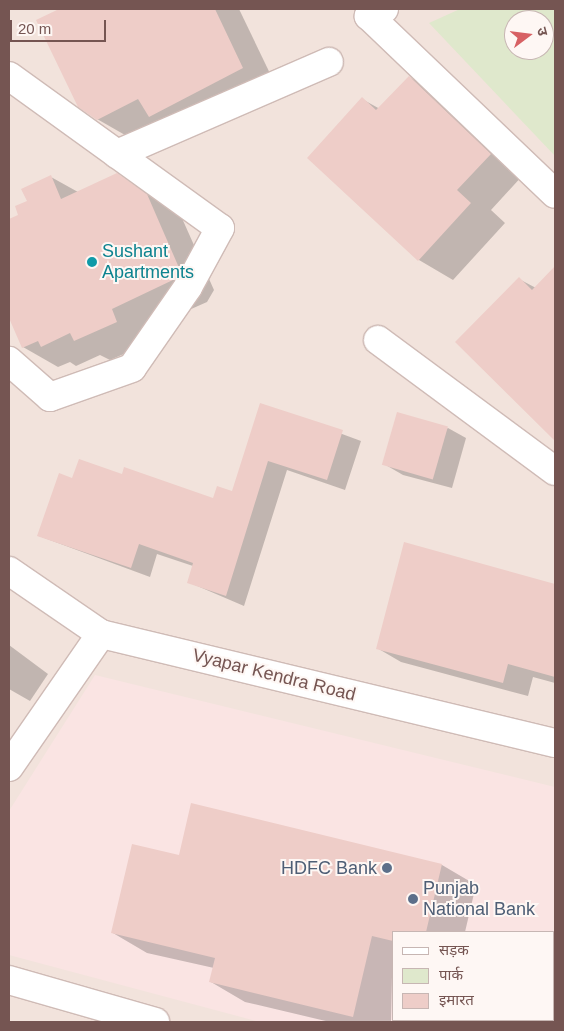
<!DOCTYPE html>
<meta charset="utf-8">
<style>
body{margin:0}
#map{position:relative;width:564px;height:1031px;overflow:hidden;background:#fbf2ed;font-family:Arial,"Noto Sans Devanagari",sans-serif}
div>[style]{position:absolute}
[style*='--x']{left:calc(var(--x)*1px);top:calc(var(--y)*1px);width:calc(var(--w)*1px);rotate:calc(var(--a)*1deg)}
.residential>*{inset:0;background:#f2e3dc}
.commercial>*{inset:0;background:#fae4e3}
.green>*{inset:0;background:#dfe8cc}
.shadow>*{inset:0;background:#0003}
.building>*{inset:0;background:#eecdc8;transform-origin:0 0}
.roads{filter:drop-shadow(1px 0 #cfbbb6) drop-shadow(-1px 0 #cfbbb6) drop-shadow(0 1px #cfbbb6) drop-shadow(0 -1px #cfbbb6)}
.minor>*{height:28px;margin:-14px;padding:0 14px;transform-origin:14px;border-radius:14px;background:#fff}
.dots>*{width:14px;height:14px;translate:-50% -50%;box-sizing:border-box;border:2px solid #fef7f4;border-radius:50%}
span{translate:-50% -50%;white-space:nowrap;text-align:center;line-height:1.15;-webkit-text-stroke:4px #fef7f4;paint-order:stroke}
.culture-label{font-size:18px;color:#0d838f}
.left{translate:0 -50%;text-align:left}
.street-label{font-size:18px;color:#755552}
.service-label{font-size:18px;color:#4e5e75}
.right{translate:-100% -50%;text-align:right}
.frame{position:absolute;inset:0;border:10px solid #755552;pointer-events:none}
.legend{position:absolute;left:392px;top:931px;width:162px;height:90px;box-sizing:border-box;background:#fef7f4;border:1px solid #c7b6b3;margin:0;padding:6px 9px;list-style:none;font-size:15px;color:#755552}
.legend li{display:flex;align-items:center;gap:10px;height:25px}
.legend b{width:25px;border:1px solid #c7b6b3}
.north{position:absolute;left:504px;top:10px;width:50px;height:50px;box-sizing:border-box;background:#fef7f4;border:1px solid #c7b6b3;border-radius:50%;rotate:75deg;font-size:14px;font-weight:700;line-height:20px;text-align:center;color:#755552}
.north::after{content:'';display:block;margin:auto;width:18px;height:22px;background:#d76164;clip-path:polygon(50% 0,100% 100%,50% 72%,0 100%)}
.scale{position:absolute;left:10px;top:20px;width:96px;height:22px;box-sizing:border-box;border:2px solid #755552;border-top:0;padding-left:6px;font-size:15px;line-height:18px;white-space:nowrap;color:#755552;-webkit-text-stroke:4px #fef7f4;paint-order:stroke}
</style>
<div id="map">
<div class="residential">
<i style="clip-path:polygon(evenodd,9px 9px,555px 9px,555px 1022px,9px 1022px,9px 9px,514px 20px,544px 20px,544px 50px,514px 50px,514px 20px,9px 9px,393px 932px,553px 932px,553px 1020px,393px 1020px,393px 932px)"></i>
</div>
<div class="commercial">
<i style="clip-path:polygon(95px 675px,555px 787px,553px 985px,553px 932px,393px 932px,393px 1020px,543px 1022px,260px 1022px,9px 955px,9px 811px)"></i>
</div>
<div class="green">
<i style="clip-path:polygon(evenodd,460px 9px,555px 9px,555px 156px,429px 23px,460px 9px,514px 20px,544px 20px,544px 50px,514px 50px,514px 20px)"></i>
</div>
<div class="shadow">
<i style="clip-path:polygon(62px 9px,239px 9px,277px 88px,132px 139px,97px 119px,37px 21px)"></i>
<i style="clip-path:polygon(409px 77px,444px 97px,524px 174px,491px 210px,505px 223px,453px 280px,419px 260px,362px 99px,380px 109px)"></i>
<i style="clip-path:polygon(117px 175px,181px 216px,214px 290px,207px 302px,146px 329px,151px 342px,110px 360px,100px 355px,76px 366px,70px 362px,58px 367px,23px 347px,9px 315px,9px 220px,20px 215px,51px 177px,78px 192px)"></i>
<i style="clip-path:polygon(555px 268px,555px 439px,457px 342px,519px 279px,536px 288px)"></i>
<i style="clip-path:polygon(261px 404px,361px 441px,345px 490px,287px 470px,244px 606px,188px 582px,193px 566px,157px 554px,150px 577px,39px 536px,73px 479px,123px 475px,214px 500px,233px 493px)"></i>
<i style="clip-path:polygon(448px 428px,466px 438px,452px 488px,403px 475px,384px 464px)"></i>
<i style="clip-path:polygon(405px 544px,555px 585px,555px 683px,533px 677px,528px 696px,401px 662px,377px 648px)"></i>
<i style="clip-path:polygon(9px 645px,48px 674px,30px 701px,9px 689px)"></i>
<i style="clip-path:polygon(179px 857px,442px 865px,476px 885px,465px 932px,393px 932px,391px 1022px,330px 1022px,245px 1002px,211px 982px,214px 968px,147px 953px,113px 933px)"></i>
</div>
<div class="building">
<i style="clip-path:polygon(59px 9px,215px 9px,243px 68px,149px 117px,138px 99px,97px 120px,78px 107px,36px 20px)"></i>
<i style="clip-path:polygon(409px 76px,491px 154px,457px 190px,471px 203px,418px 261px,307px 158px,362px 97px,376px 110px)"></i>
<i style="clip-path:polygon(117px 173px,147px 194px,180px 270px,175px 279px,112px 309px,117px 322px,74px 341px,70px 333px,41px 347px,38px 341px,22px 348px,9px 318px,9px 219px,18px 215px,15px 206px,27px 201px,21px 189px,51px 175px,61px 199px)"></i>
<i style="clip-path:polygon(555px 266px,555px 441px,455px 342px,519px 277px,532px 290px)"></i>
<i style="clip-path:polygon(260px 403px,343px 430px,327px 480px,268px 461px,226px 596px,187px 583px,193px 563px,139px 544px,131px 568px,37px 536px,59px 473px,72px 478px,79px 459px,122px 474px,124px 467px,213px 498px,217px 486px,232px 491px)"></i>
<i style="left:397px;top:412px;width:53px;height:55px;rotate:16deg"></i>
<i style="clip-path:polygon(404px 542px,555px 584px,555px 677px,508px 664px,503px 683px,376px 649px)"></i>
<i style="clip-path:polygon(191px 803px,442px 864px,426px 932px,393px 932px,393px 941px,372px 936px,353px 1017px,209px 982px,215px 958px,111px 933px,132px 844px,179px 855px)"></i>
</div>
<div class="roads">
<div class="minor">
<i style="--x:384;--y:9;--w:17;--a:155"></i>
<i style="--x:369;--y:16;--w:257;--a:43.7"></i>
<i style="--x:9;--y:76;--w:260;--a:35.8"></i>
<i style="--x:220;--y:228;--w:67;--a:118.5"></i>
<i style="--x:188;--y:287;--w:98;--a:124.7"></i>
<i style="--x:132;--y:368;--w:87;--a:160.5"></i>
<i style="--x:50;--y:397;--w:55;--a:-138.7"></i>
<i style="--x:117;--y:154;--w:231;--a:-23.5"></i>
<i style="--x:378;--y:340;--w:220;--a:36.5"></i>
<i style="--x:9;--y:571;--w:112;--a:34.4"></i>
<i style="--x:101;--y:634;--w:467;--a:13.5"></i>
<i style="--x:9;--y:767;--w:162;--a:-55.3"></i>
<i style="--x:9;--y:980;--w:152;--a:16"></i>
</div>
</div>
<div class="dots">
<i style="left:92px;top:262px;background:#0f9aa8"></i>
<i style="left:387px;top:868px;background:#5c6f8a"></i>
<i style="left:413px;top:899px;background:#5c6f8a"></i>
</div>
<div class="culture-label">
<span class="left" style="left:102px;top:262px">Sushant<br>Apartments</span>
</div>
<div class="street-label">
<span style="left:274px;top:675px;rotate:14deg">Vyapar Kendra Road</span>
</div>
<div class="service-label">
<span class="right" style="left:377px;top:868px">HDFC Bank</span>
<span class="left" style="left:423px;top:899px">Punjab<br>National Bank</span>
</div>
<div class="frame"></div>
<ul class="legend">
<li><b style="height:6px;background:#fff"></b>सड़क</li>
<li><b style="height:14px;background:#dfe8cc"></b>पार्क</li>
<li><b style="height:14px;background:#eecdc8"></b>इमारत</li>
</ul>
<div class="north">उ</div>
<div class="scale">20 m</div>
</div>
